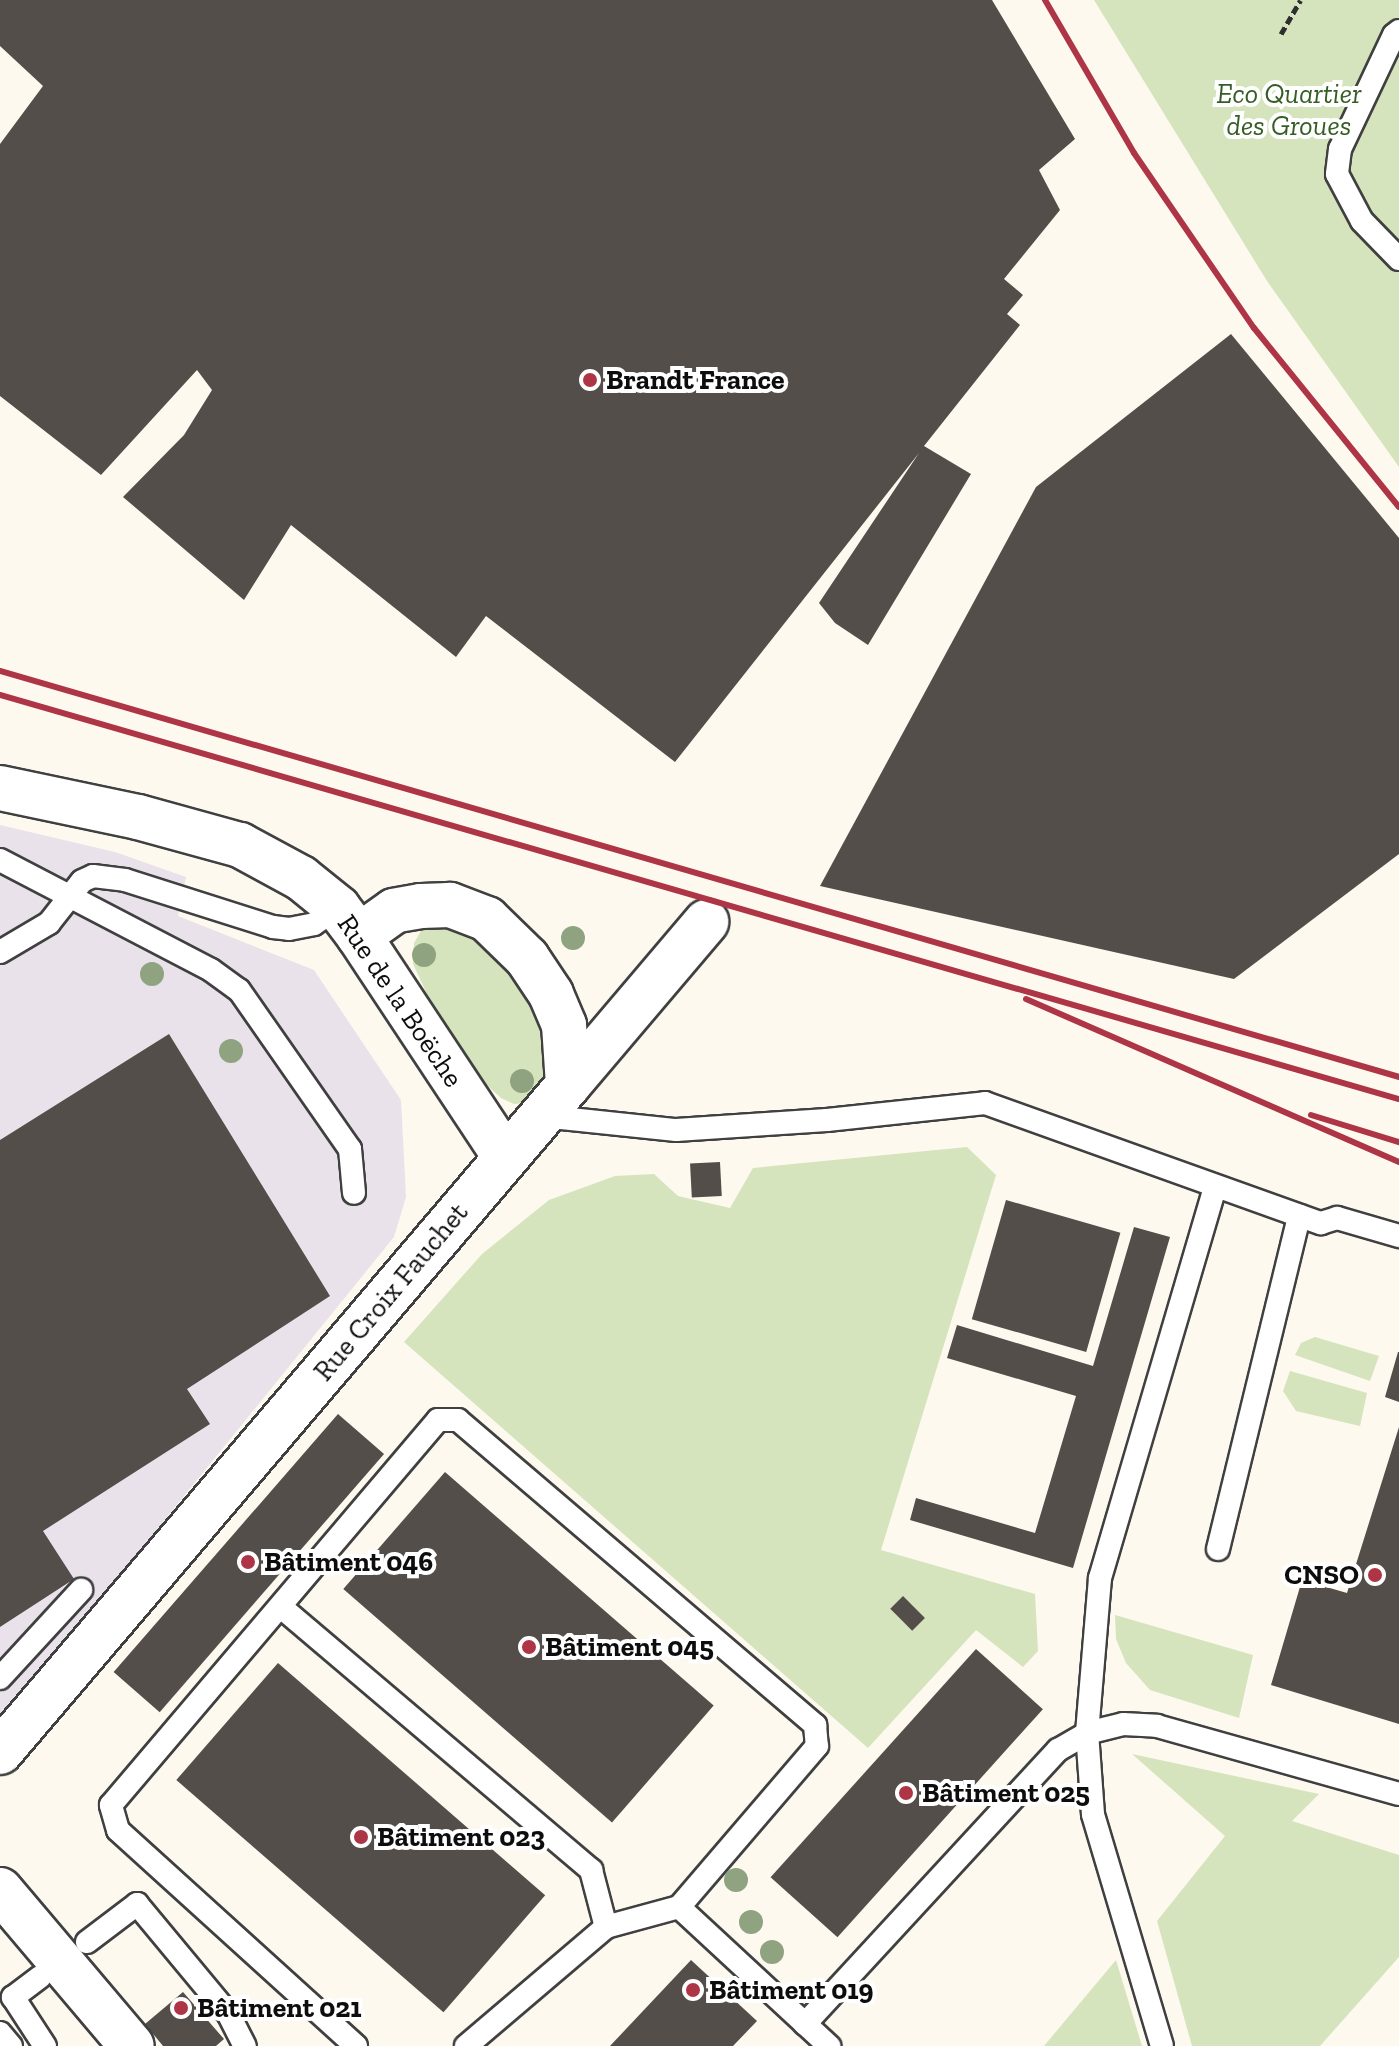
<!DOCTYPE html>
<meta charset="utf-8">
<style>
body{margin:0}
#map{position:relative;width:1399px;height:2046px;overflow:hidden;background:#fdf9ef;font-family:"Zilla Slab",serif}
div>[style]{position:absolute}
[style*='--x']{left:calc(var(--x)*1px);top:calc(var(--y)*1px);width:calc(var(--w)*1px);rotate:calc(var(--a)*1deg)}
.industrial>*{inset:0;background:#e9e2eb}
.green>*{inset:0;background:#d5e4bc}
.building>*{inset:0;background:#544e4b;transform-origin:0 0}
.path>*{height:5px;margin-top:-2.5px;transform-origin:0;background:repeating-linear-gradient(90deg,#2f2f2f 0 8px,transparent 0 12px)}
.roads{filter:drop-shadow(2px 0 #404040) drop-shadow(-2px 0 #404040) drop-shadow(0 2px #404040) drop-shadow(0 -2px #404040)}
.service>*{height:22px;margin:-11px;padding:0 11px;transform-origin:11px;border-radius:11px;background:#fff}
.minor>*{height:44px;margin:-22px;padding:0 22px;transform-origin:22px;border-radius:22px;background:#fff}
.rail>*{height:6px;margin:-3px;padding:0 3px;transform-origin:3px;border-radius:3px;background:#ad3546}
.trees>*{width:24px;height:24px;margin:-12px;border-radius:50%;background:#90a380}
.dots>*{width:22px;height:22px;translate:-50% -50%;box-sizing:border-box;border:4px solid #fff;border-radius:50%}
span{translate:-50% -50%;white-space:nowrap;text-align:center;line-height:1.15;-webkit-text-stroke:8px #fff;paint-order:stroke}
.park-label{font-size:28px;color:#365d25;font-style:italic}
.poi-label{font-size:28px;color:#0d0d0d;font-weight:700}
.left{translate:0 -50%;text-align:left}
.right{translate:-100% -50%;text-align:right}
.street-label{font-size:28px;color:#0d0d0d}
</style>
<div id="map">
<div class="industrial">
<i style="clip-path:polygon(0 825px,115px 852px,186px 877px,178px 916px,314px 970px,401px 1100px,406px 1197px,394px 1237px,0 1723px)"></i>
</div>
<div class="green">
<i style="clip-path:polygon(1094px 0,1399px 0,1399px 467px,1267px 281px)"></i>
<i style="clip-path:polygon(467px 921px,526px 977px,555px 1054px,539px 1090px,526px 1103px,514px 1104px,501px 1098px,487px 1085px,427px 994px,413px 964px,414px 943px,426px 922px)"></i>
<i style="clip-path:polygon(967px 1147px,996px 1175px,881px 1550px,1035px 1594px,1038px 1651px,1023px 1667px,976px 1630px,868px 1748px,404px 1342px,482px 1254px,549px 1200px,615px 1176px,654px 1174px,678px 1196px,730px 1208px,753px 1168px)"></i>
<i style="clip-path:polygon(1315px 1337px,1379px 1356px,1370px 1381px,1295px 1355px,1301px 1343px)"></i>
<i style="clip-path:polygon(1290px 1371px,1367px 1393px,1360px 1426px,1296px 1411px,1283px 1391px)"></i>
<i style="clip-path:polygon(1115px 1615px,1253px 1655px,1239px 1718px,1150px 1690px,1126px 1663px,1116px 1639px)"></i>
<i style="clip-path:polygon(1132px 1754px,1319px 1794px,1292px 1821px,1399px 1855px,1399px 1957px,1320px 2046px,1192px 2046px,1157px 1921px,1225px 1836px)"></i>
<i style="clip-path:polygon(1116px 1960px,1142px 2046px,1044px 2046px)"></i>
</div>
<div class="building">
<i style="clip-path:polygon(0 0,992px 0,1075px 139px,1039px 170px,1060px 210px,1004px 279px,1023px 295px,1007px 314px,1020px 325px,924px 446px,971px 474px,868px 645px,835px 623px,819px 603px,919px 453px,675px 762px,486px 616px,456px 657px,291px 525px,244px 600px,123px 497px,184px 435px,212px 390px,197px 370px,101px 475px,0 396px,0 144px,43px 86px,0 46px)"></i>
<i style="clip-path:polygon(1231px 334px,1399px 538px,1399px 854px,1234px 979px,820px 886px,1036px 487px)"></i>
<i style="clip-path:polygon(169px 1034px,330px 1296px,187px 1389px,210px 1424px,43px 1531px,74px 1579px,0 1627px,0 1140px)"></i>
<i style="left:720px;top:1162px;width:34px;height:30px;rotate:87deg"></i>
<i style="left:1006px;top:1200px;width:119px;height:124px;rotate:16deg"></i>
<i style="clip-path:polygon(1134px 1227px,1170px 1237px,1073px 1568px,910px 1520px,916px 1498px,1035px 1533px,1076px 1396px,947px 1358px,957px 1325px,1093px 1366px)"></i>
<i style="clip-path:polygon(1398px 1352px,1399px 1352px,1399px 1402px,1385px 1397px)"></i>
<i style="left:338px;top:1414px;width:61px;height:342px;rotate:41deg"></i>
<i style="clip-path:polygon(1399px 1427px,1399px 1724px,1271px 1685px,1302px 1580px,1347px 1593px)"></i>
<i style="left:445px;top:1472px;width:356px;height:155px;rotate:41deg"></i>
<i style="left:903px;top:1596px;width:31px;height:18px;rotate:45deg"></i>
<i style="left:976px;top:1649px;width:90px;height:307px;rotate:42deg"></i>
<i style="left:278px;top:1663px;width:354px;height:155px;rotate:41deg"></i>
<i style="clip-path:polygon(691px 1960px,757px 2021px,733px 2046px,610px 2046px)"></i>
<i style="clip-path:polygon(183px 1992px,224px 2039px,216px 2046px,163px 2046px,145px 2024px)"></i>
</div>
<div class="path">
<i style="--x:1281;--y:34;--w:39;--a:-60"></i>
</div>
<div class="roads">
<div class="service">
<i style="--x:1399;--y:31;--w:6;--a:141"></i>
<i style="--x:1394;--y:35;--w:126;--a:115.3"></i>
<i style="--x:1340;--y:149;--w:25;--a:97"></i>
<i style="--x:1337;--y:174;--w:53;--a:62"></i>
<i style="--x:1362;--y:221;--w:53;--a:45.8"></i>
<i style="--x:0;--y:860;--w:238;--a:27.5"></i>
<i style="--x:211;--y:970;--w:34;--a:36"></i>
<i style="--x:239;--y:990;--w:194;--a:55.1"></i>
<i style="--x:350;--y:1149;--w:44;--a:84.8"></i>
<i style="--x:0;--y:952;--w:57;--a:-30.6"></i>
<i style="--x:49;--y:923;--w:53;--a:-51.8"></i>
<i style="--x:82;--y:881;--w:12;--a:-24"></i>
<i style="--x:93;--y:876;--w:32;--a:7"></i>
<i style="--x:125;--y:880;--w:155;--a:17.6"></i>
<i style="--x:273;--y:927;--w:16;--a:7"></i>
<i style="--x:289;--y:929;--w:25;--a:-11"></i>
<i style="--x:314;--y:924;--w:29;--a:-34"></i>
<i style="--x:542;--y:1116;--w:135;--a:6"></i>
<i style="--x:676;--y:1130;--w:151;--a:-3.8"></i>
<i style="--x:827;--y:1120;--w:159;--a:-6.1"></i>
<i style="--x:985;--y:1103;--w:357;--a:19.7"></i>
<i style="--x:1321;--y:1223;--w:17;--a:-17"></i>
<i style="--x:1337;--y:1218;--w:65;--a:16.2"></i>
<i style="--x:1218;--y:1549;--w:343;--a:-76.3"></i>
<i style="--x:281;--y:1607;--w:407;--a:40.3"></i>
<i style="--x:591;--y:1870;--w:59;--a:75.3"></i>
<i style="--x:0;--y:1678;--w:120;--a:-47.4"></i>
<i style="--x:679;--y:1907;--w:205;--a:42.8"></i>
<i style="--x:87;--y:1942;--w:63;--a:-37.2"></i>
<i style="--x:137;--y:1904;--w:144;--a:50.3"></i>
<i style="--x:229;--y:2015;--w:35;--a:63"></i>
<i style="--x:40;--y:1977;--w:34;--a:143"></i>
<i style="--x:13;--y:1997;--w:59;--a:56.9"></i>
<i style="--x:805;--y:2024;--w:373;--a:-47.3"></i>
<i style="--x:1058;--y:1750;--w:34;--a:-30"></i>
<i style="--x:1087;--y:1733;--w:37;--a:-14"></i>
<i style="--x:1123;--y:1724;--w:34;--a:3"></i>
<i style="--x:1157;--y:1726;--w:251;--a:15.7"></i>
<i style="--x:0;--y:2033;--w:17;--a:50"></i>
<i style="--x:356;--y:2046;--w:321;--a:-137.8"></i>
<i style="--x:118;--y:1830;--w:26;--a:-106"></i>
<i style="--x:111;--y:1805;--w:505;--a:-49.66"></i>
<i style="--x:438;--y:1420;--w:20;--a:0"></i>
<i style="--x:458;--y:1420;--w:470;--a:40.5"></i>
<i style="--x:815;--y:1725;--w:21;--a:85"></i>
<i style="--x:817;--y:1746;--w:212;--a:130.6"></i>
<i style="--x:679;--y:1907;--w:76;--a:164.7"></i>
<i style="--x:606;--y:1927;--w:184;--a:139.6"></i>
<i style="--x:1162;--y:2046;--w:242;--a:-106.6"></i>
<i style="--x:1093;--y:1814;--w:81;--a:-94.2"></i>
<i style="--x:1087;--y:1733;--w:156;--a:-85.2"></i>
<i style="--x:1100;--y:1578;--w:408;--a:-73.6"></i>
</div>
<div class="minor">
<i style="--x:0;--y:788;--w:141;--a:11.9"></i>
<i style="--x:138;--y:817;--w:106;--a:15.4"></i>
<i style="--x:240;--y:845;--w:69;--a:28.4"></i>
<i style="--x:301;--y:878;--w:48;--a:39"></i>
<i style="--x:338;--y:908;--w:35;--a:53"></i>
<i style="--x:359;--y:936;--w:265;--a:56.5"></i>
<i style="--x:568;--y:1085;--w:214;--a:-49.7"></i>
<i style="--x:0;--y:1752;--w:876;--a:-49.58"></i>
<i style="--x:568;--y:1085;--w:60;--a:-93.8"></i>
<i style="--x:564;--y:1025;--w:34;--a:-113"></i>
<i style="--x:551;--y:994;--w:43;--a:-123.7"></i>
<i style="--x:527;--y:958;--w:56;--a:-135.7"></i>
<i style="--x:487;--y:919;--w:40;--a:-159"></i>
<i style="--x:450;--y:905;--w:29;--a:178"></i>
<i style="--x:421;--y:906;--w:27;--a:170"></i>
<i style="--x:394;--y:911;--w:43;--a:144.5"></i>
<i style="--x:0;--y:1890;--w:204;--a:49.8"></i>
</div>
</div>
<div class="rail">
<i style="--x:1045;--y:0;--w:177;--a:59.8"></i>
<i style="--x:1134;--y:153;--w:212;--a:55.6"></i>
<i style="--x:1254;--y:328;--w:230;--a:51"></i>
<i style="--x:0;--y:671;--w:1457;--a:16.18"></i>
<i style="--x:0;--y:695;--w:1456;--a:16.11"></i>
<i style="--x:1026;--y:999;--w:407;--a:23.6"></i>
<i style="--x:1311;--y:1115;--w:92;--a:17.1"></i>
</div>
<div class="trees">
<i style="left:573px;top:938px"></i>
<i style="left:424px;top:955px"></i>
<i style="left:152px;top:974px"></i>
<i style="left:231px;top:1051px"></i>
<i style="left:522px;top:1081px"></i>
<i style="left:736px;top:1880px"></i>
<i style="left:751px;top:1922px"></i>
<i style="left:772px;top:1952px"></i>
</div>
<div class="dots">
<i style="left:590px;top:380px;background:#ad3546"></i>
<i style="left:248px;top:1562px;background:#ad3546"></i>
<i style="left:1375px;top:1575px;background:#ad3546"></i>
<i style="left:529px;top:1647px;background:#ad3546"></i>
<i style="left:906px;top:1793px;background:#ad3546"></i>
<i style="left:361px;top:1837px;background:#ad3546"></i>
<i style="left:693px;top:1990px;background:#ad3546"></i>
<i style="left:181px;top:2008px;background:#ad3546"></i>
</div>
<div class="park-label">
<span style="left:1289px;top:110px">Eco Quartier<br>des Groues</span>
</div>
<div class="poi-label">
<span class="left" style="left:606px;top:380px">Brandt France</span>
<span class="left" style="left:264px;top:1562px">Bâtiment 046</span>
<span class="right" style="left:1359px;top:1575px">CNSO</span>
<span class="left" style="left:545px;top:1647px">Bâtiment 045</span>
<span class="left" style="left:922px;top:1793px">Bâtiment 025</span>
<span class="left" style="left:377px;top:1837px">Bâtiment 023</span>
<span class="left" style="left:709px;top:1990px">Bâtiment 019</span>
<span class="left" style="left:197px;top:2008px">Bâtiment 021</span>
</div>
<div class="street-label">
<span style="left:400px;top:1001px;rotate:56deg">Rue de la Boëche</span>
<span style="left:391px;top:1292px;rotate:-50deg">Rue Croix Fauchet</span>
</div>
</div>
